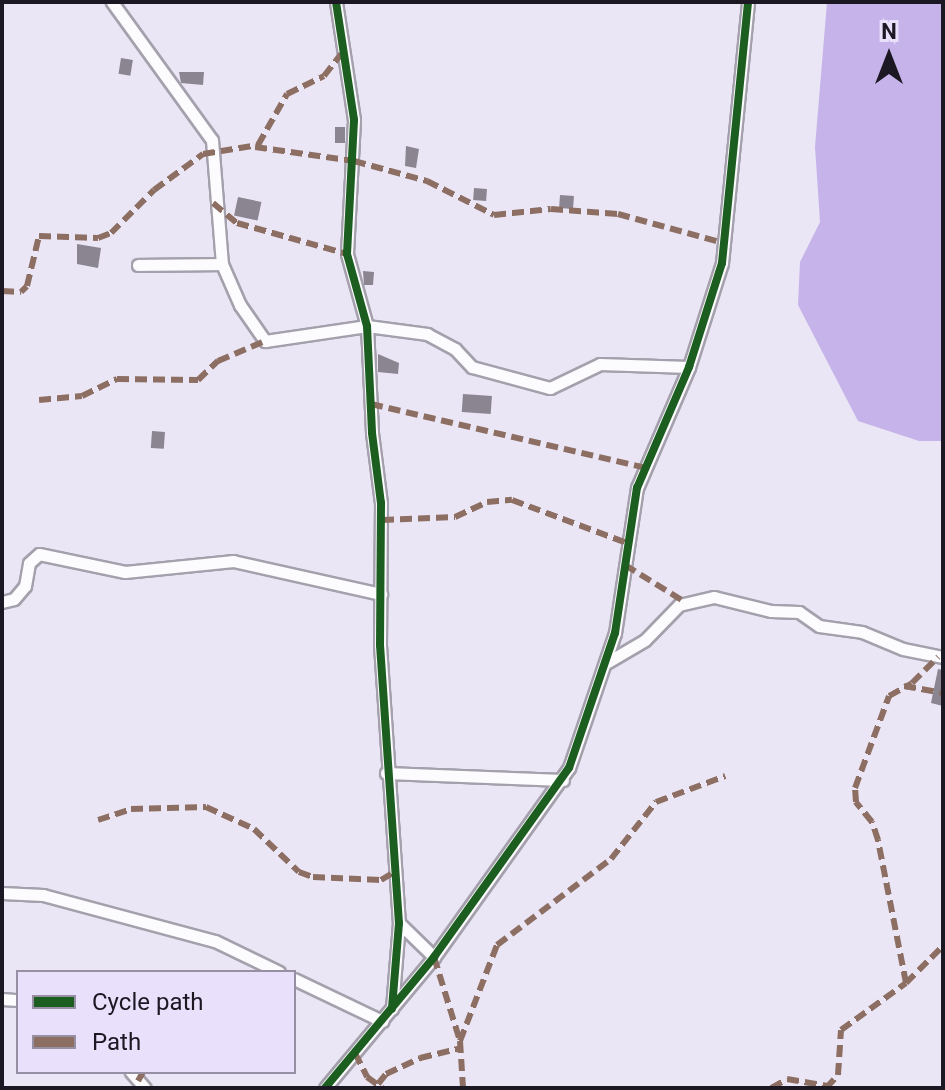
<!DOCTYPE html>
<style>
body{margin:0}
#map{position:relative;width:945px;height:1090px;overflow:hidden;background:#ebe6f5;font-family:Roboto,sans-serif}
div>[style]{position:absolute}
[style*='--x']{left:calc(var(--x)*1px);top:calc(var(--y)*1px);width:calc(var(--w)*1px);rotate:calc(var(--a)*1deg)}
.water>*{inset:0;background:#c6b3ea}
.building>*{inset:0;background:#8a8591;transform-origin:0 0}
.roads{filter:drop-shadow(2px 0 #a4a0ac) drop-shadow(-2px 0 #a4a0ac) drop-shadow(0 2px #a4a0ac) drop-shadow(0 -2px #a4a0ac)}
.minor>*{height:11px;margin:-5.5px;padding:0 5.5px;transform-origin:5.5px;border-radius:5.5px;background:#fcfbfe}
.quiet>*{height:6px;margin-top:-3px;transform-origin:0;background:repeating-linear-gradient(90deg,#8d6e63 0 12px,transparent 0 18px)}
.cycleway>*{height:8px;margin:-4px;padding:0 4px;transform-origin:4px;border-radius:4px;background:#1b5e20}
span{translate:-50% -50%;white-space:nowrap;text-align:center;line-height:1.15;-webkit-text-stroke:8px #e9e0fb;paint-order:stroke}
.frame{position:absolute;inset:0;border:4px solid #1b1723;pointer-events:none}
.legend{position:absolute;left:16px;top:970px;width:280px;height:104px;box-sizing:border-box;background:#e9e0fb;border:2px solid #9790a5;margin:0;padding:10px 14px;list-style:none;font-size:24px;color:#1b1723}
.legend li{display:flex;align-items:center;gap:16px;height:40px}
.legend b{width:40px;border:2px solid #9790a5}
.north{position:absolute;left:849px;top:16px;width:80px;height:80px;-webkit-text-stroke:6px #e9e0fb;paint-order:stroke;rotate:0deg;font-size:22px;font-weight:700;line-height:32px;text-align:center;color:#1b1723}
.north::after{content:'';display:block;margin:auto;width:28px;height:36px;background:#1b1723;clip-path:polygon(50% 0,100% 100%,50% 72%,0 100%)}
</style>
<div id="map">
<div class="water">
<i style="clip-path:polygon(827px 2px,943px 2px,943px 441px,919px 441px,858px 421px,798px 305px,800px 262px,820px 222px,815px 147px)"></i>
</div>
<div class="building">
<i style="left:121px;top:58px;width:12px;height:16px;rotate:9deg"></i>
<i style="clip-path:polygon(179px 72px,204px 72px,203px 85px,181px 83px)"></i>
<i style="left:335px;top:127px;width:10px;height:16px"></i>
<i style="clip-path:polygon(406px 146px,419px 149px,416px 168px,405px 166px)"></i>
<i style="left:474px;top:188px;width:13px;height:12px;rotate:4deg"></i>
<i style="left:560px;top:195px;width:14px;height:13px;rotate:4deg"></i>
<i style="left:238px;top:197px;width:24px;height:19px;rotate:12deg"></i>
<i style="clip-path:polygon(77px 244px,101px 248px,98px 268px,77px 264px)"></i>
<i style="clip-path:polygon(363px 271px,374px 272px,373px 285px,364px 285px)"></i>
<i style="clip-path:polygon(378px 354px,399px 363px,398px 374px,378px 372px)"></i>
<i style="left:463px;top:394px;width:29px;height:18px;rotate:4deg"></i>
<i style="left:152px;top:431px;width:13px;height:17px;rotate:4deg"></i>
<i style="clip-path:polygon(938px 669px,943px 670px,943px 706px,931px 703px)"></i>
</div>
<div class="roads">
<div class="minor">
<i style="--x:112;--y:2;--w:170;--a:54.1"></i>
<i style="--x:212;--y:140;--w:124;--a:85.4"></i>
<i style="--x:222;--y:264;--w:45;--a:66.3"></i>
<i style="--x:240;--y:305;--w:44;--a:55.2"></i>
<i style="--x:265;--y:341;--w:103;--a:-8.4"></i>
<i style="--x:367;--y:326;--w:61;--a:7.6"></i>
<i style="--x:427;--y:334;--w:32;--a:28"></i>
<i style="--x:455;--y:349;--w:25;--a:47"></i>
<i style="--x:472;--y:367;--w:81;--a:15.1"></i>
<i style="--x:550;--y:388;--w:55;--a:-25.6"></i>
<i style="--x:600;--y:364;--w:89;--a:1.9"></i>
<i style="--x:336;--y:2;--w:119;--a:81.3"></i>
<i style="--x:354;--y:120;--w:134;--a:93"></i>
<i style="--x:347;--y:254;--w:75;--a:74.5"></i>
<i style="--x:367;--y:326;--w:107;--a:87.3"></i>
<i style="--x:372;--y:433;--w:71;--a:82.7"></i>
<i style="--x:381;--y:503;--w:142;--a:90.4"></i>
<i style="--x:380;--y:645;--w:279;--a:86.1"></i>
<i style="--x:399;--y:923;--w:86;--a:94.7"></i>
<i style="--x:138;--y:265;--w:84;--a:-0.7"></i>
<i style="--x:2;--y:602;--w:12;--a:-14"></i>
<i style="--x:14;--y:599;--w:17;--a:-50"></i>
<i style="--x:25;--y:586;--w:23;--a:-80"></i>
<i style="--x:29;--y:563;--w:13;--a:-42"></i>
<i style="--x:39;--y:554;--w:88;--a:11.8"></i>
<i style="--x:125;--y:572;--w:109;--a:-5.8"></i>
<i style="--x:233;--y:561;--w:152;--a:12.6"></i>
<i style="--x:606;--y:663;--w:45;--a:-30.5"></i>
<i style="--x:645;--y:640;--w:49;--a:-45.8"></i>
<i style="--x:679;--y:605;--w:36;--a:-13"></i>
<i style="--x:714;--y:597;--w:59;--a:13.8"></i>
<i style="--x:771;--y:611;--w:28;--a:2"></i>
<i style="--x:799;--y:612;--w:24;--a:35"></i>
<i style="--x:819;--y:626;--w:43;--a:7.9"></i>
<i style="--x:862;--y:632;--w:44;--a:22.5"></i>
<i style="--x:903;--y:649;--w:41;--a:11.3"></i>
<i style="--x:386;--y:773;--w:177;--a:2.3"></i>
<i style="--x:2;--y:893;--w:41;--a:2.8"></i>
<i style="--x:43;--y:895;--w:178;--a:15"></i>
<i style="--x:215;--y:941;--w:71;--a:25.8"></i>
<i style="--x:399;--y:923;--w:49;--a:44.2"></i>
<i style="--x:294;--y:979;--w:98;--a:25.5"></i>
<i style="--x:2;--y:999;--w:16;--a:4"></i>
<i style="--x:131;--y:1072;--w:21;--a:49"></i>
<i style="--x:325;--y:1088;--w:170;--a:-50.2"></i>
<i style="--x:434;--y:957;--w:232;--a:-54.5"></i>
<i style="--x:569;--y:768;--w:143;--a:-71.2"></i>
<i style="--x:615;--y:633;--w:147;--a:-81.4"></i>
<i style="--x:637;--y:488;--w:132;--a:-66.7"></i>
<i style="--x:689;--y:367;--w:109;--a:-72.4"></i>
<i style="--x:722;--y:263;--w:262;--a:-84.3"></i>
</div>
</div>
<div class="quiet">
<i style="--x:255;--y:147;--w:100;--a:8"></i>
<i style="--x:354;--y:161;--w:76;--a:15.3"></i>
<i style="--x:427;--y:181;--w:75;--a:26.9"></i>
<i style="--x:494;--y:215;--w:57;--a:-6"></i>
<i style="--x:551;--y:209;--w:67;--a:4.3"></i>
<i style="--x:618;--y:214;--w:109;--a:15.4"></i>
<i style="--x:213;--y:203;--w:31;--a:40"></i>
<i style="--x:237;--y:223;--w:114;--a:15.7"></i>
<i style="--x:2;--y:291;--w:19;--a:3"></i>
<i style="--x:21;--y:292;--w:8;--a:-45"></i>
<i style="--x:27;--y:286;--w:51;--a:-76.5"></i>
<i style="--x:39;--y:236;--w:59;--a:1.9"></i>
<i style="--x:98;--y:238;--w:14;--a:-21"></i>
<i style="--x:111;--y:233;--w:61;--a:-45"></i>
<i style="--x:154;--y:190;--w:61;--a:-36.3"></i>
<i style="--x:203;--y:154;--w:56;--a:-9.3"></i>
<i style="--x:258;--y:145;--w:59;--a:-60.4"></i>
<i style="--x:287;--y:94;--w:41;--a:-25.9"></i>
<i style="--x:324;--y:76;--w:28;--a:-52"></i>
<i style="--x:39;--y:400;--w:43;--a:-5.3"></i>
<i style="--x:82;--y:396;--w:39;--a:-26"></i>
<i style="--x:117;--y:379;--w:81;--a:0.7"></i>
<i style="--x:198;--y:380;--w:28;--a:-44"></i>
<i style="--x:218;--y:361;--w:51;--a:-23.1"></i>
<i style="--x:371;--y:404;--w:281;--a:13.1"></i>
<i style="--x:382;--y:520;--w:73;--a:-2.4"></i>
<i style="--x:455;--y:517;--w:35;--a:-25"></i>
<i style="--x:487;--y:502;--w:25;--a:-5"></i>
<i style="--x:512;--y:500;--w:123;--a:20.5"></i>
<i style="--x:625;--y:565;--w:70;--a:31.7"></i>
<i style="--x:904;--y:686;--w:40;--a:10"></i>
<i style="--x:98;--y:820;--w:35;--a:-18"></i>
<i style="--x:131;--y:809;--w:75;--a:-1.5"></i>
<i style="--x:206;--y:807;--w:53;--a:24.6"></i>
<i style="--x:254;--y:829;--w:62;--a:43.7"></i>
<i style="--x:299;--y:872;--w:15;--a:20"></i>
<i style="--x:313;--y:877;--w:68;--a:2.5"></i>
<i style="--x:381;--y:880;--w:17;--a:-31"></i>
<i style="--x:434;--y:957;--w:88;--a:72.8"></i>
<i style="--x:460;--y:1041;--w:47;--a:86.3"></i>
<i style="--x:906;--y:983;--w:146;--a:-101.1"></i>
<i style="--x:878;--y:840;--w:19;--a:-108"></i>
<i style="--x:872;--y:822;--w:26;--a:-129"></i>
<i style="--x:856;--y:802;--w:14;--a:-94"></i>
<i style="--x:855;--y:788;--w:98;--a:-69.7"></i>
<i style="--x:889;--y:696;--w:26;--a:-29"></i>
<i style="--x:912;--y:683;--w:37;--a:-45"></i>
<i style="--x:460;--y:1041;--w:103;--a:-68.9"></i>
<i style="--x:497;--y:945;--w:143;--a:-37"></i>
<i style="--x:611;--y:859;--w:73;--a:-51.7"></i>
<i style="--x:656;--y:802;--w:74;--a:-20.6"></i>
<i style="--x:355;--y:1053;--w:27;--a:63"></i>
<i style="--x:367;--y:1077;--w:19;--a:36"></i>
<i style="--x:138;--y:1081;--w:10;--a:-61"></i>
<i style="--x:378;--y:1084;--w:13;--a:-51"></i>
<i style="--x:386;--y:1074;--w:38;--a:-25"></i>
<i style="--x:420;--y:1058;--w:42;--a:-13.7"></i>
<i style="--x:771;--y:1088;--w:18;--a:-29"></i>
<i style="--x:787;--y:1079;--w:41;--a:9.9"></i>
<i style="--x:826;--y:1088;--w:18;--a:-47"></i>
<i style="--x:838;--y:1075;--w:45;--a:-86.2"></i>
<i style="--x:841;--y:1030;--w:80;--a:-35.9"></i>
<i style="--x:906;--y:983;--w:52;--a:-45"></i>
</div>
<div class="cycleway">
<i style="--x:336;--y:2;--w:119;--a:81.3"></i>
<i style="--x:354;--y:120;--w:134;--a:93"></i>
<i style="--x:347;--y:254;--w:75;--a:74.5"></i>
<i style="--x:367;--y:326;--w:107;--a:87.3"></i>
<i style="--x:372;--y:433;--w:71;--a:82.7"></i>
<i style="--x:381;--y:503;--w:142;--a:90.4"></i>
<i style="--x:380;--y:645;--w:279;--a:86.1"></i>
<i style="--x:399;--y:923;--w:86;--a:94.7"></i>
<i style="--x:325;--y:1088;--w:170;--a:-50.2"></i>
<i style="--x:434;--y:957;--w:232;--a:-54.5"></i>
<i style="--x:569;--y:768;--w:143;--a:-71.2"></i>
<i style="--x:615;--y:633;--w:147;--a:-81.4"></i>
<i style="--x:637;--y:488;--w:132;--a:-66.7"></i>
<i style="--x:689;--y:367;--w:109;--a:-72.4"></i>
<i style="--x:722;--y:263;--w:262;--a:-84.3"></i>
</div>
<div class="frame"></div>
<ul class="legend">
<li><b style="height:10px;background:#1b5e20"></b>Cycle path</li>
<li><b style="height:10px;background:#8d6e63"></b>Path</li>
</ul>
<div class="north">N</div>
</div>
